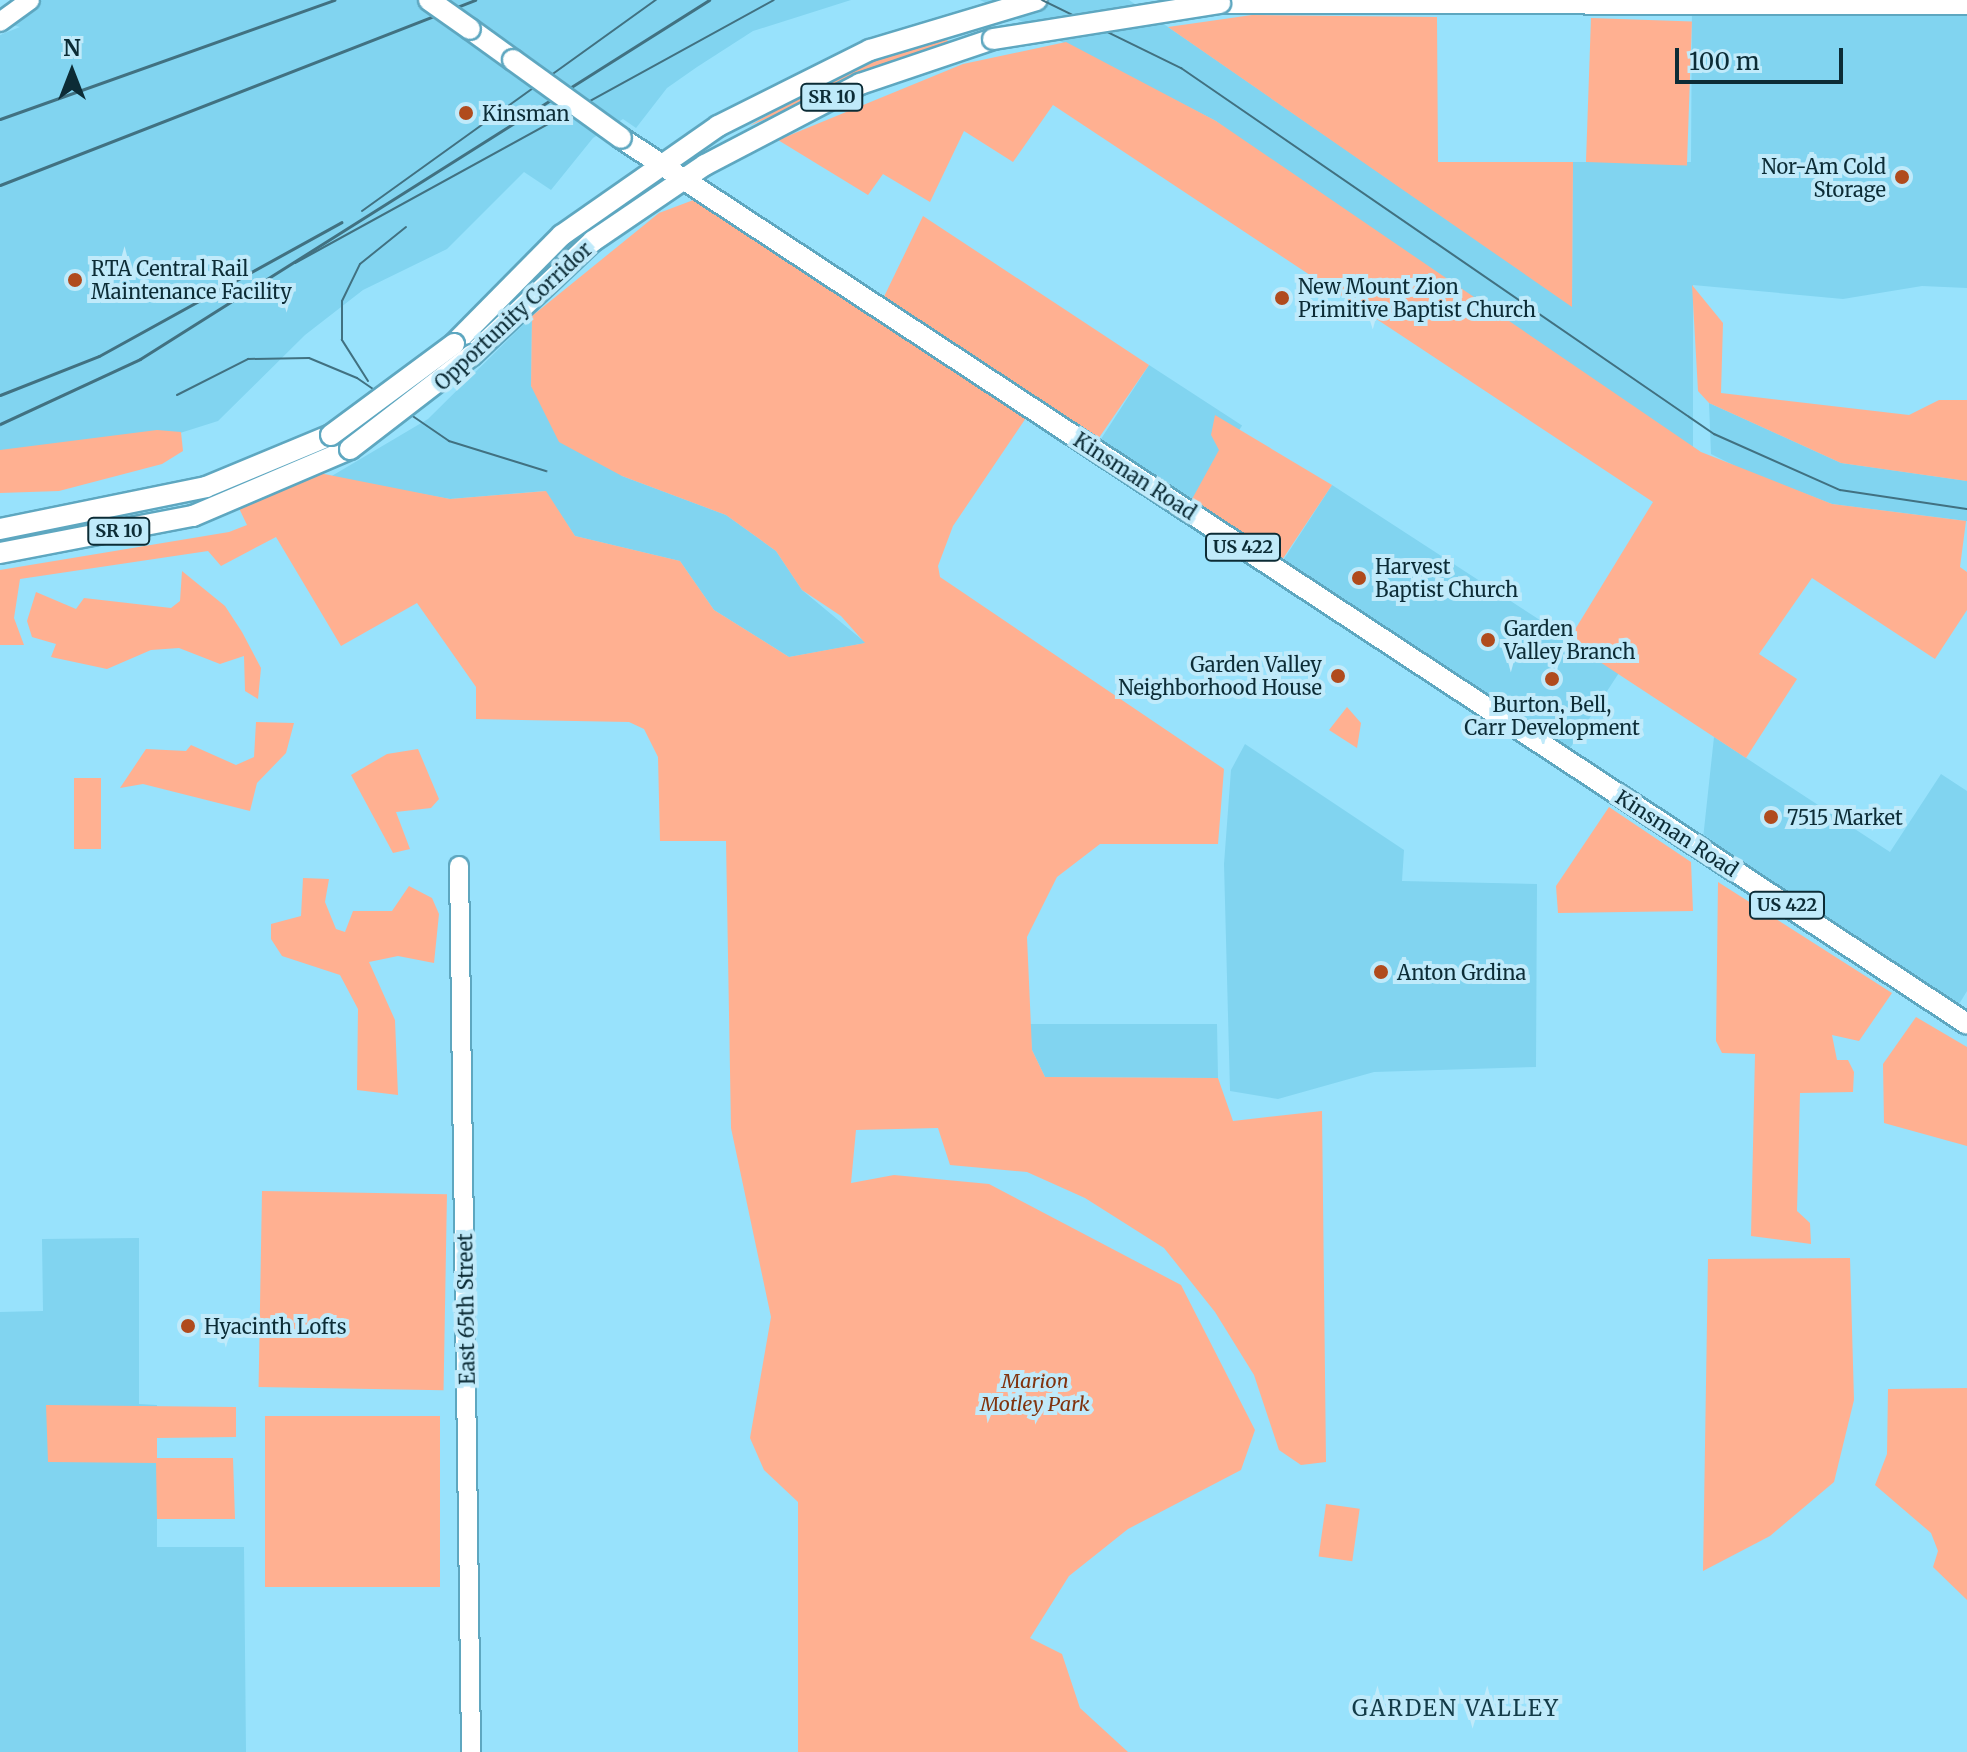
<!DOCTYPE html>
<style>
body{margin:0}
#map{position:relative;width:1967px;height:1752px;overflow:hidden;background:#98e2fc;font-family:Merriweather,serif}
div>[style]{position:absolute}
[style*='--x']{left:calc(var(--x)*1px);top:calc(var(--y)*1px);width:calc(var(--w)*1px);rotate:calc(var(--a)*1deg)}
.built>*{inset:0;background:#81d4f0;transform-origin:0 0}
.green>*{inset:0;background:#ffb091;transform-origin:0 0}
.roads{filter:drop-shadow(2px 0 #5ea7c0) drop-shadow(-2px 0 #5ea7c0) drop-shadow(0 2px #5ea7c0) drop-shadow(0 -2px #5ea7c0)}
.secondary>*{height:18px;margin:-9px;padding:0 9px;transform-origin:9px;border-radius:9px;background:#fff}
.primary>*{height:20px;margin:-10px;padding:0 10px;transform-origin:10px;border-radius:10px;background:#fff}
.tram>*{height:2px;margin:-1px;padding:0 1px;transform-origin:1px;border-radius:1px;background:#417181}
.rail>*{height:3px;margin:-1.5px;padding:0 1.5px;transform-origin:1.5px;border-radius:1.5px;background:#417181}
.bridges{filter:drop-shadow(2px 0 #5ea7c0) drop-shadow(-2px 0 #5ea7c0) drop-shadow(0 2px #5ea7c0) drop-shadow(0 -2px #5ea7c0)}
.primary-bridge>*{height:20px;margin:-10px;padding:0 10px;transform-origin:10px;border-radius:10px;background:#fff}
.dots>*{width:22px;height:22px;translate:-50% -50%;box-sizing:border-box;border:4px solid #c0eafa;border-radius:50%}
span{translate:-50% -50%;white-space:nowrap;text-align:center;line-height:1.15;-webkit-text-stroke:8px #c0eafa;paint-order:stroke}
.shield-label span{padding:2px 6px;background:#c0eafa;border:2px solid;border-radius:6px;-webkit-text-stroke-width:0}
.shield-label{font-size:18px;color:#0c2c36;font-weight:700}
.poi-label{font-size:20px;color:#0c2c36}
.left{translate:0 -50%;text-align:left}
.right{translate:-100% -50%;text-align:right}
.street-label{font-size:20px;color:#0c2c36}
.park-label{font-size:20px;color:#81330e;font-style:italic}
.neighbourhood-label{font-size:22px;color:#133b48;letter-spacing:2px}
.north{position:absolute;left:32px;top:32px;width:80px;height:80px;-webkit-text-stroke:6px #c0eafa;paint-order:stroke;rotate:0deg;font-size:22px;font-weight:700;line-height:32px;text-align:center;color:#0c2c36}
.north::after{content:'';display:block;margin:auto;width:28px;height:36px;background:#0c2c36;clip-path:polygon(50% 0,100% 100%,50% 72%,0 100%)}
.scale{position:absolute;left:1675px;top:48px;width:168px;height:36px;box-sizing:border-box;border:4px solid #0c2c36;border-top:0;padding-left:10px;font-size:24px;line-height:28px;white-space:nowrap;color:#0c2c36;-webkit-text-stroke:6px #c0eafa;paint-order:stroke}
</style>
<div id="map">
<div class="built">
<i style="clip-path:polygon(41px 0,851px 0,753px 31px,697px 67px,667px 88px,636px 128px,623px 119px,593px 138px,551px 190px,524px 172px,447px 249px,363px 290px,305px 335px,218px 421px,0 490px,0 35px,20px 27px,12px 25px)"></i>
<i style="clip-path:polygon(980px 0,1129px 0,1572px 306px,1573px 162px,1691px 162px,1692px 0,1967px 0,1967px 288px,1922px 286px,1843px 299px,1693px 285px,1693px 483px,1216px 121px)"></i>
<i style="clip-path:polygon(532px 316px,531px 386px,622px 476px,726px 515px,776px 551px,802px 590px,866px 643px,789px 657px,714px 610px,680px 561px,575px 536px,545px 491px,450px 499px,330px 477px,428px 419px)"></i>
<i style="left:1149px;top:365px;width:111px;height:101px;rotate:33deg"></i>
<i style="clip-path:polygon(1709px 403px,1841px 463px,1967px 481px,1967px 521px,1832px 504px,1743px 470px,1711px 454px)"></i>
<i style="left:1332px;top:485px;width:343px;height:101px;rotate:33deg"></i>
<i style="clip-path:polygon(1714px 737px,1890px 852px,1941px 774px,1967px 791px,1967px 991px,1953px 1014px,1702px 848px)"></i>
<i style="clip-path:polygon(1245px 744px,1404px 850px,1402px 881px,1537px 884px,1536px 1067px,1374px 1072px,1278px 1099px,1230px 1091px,1224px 864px,1231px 770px)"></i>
<i style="clip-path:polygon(1030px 1024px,1217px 1024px,1218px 1078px,1045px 1077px,1032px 1050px)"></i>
<i style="clip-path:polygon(139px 1238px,139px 1404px,157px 1405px,157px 1547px,244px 1547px,246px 1752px,0 1752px,0 1312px,43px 1311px,42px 1239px)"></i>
</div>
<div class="green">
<i style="clip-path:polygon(1252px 15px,1437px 17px,1438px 162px,1573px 162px,1572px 307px,1168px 27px)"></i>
<i style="left:1591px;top:18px;width:101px;height:144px;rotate:2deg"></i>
<i style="clip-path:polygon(945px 34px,948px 42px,749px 126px,863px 60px)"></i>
<i style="clip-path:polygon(1066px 42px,1216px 121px,1701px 452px,1832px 504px,1966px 521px,1960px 567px,1967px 572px,1967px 610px,1935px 659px,1812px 578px,1759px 654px,1797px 679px,1746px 758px,1568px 641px,1653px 502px,1053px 105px,1013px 162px,964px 131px,930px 202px,883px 174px,868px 195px,778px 140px,963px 64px)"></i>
<i style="clip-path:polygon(704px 196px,879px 307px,923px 216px,1149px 365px,1092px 448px,1032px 409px,953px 526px,938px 566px,940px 577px,1224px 769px,1218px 844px,1100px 844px,1057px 877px,1027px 937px,1032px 1050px,1045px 1077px,1218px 1078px,1233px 1121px,1322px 1111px,1326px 1462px,1301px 1465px,1279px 1450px,1254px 1375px,1215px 1312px,1164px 1248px,1085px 1198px,1027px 1172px,950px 1165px,938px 1128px,856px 1130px,851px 1183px,894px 1175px,989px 1184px,1181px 1285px,1255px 1430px,1241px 1470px,1128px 1529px,1069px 1576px,1030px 1638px,1062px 1654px,1080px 1708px,1128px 1752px,798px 1752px,798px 1502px,764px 1470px,750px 1438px,771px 1317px,731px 1128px,726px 841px,660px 841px,658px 757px,644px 729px,629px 722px,476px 719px,476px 687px,417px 603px,341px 646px,276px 537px,221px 566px,208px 551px,20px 579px,14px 618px,24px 645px,0 645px,0 570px,229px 532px,247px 525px,236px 502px,309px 471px,450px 499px,546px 491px,575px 536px,680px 561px,714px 610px,789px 657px,865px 643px,841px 616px,802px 590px,776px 551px,726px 515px,622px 476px,559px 442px,531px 386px,532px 316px,659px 213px)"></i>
<i style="clip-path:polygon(1692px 285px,1723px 323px,1721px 393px,1909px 415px,1939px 400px,1967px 400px,1967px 481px,1841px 463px,1709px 403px,1698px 391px)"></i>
<i style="clip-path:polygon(1215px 415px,1332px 485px,1276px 569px,1186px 510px,1219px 450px,1211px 435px)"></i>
<i style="clip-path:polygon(157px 430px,181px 432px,183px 451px,162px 464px,59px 491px,0 493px,0 450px)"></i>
<i style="clip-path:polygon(182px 571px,225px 606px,242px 632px,261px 668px,258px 699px,245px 691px,244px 656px,220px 664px,179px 648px,151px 650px,107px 669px,51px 657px,56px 644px,32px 637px,27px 621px,36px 592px,76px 609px,84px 598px,171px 608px,180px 601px)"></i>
<i style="clip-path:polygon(1347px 707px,1361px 723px,1357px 748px,1329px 730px)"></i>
<i style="clip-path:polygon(256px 722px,294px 723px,286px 753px,257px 783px,250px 811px,143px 784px,120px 788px,146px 749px,186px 751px,191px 745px,236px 765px,254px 757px)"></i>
<i style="clip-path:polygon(418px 749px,439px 799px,431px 808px,396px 812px,410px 849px,393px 853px,351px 775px,387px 754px)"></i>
<i style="left:74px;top:778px;width:27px;height:71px"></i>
<i style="clip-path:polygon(1609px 807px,1691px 862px,1693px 911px,1558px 913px,1556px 886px)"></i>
<i style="clip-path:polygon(303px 878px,329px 879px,325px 902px,336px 929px,345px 932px,353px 911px,392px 911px,409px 886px,432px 898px,439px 914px,434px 963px,398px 956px,369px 962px,395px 1020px,398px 1095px,357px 1090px,358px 1009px,340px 975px,282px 956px,271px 939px,271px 924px,301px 916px)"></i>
<i style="clip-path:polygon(1718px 882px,1892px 993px,1859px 1041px,1832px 1035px,1837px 1060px,1848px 1060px,1854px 1072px,1853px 1092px,1800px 1093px,1797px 1211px,1810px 1223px,1811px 1244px,1751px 1236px,1755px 1054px,1722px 1053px,1716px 1041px)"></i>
<i style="clip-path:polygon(1916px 1017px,1967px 1047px,1967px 1146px,1884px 1123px,1883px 1064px)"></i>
<i style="left:262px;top:1191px;width:185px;height:196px;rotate:1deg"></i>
<i style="clip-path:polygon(1850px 1258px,1854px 1400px,1834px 1482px,1770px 1536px,1703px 1571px,1708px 1259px)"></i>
<i style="clip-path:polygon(1967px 1388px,1967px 1600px,1933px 1567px,1938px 1551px,1931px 1533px,1875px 1485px,1887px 1454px,1888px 1389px)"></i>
<i style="clip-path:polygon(46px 1405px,236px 1407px,236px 1437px,157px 1438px,157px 1458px,233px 1458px,235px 1519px,157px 1519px,156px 1463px,48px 1462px)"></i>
<i style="left:265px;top:1416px;width:175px;height:171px"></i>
<i style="left:1326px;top:1504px;width:34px;height:53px;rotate:8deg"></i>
</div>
<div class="roads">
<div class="secondary">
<i style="--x:0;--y:22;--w:37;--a:-36"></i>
<i style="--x:459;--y:866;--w:886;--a:89.22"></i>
</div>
<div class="primary">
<i style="--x:1220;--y:3;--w:747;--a:0.08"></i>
<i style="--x:470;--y:29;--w:53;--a:35.8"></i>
<i style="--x:621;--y:138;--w:1611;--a:33.35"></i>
<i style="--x:454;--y:344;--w:153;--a:-45.3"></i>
<i style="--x:562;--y:235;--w:190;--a:-34.9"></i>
<i style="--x:718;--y:126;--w:170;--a:-26.6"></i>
<i style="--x:870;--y:50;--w:174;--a:-16.7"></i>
<i style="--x:472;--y:355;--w:166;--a:-43.3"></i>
<i style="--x:593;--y:241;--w:135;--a:-34.2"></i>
<i style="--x:705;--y:165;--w:175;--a:-27.6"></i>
<i style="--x:860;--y:84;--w:140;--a:-18.7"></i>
<i style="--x:0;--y:529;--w:210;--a:-11.5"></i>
<i style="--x:206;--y:487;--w:135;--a:-22.6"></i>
<i style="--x:0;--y:553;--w:197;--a:-10.9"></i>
<i style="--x:193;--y:516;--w:171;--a:-23.1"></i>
</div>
</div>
<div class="tram">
<i style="--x:1042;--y:0;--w:155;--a:26.1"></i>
<i style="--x:1181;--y:68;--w:647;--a:34.48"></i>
<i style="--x:1714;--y:434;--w:138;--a:24"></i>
<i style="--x:1840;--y:490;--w:128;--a:8.5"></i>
<i style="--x:362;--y:211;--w:362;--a:-35.7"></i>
<i style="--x:295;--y:263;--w:546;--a:-28.77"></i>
<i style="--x:368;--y:381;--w:49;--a:-122.4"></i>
<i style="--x:342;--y:340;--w:39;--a:-90"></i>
<i style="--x:342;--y:301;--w:41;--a:-64.1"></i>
<i style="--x:360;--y:264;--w:59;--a:-38.8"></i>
<i style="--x:177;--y:395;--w:80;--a:-26.9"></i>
<i style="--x:248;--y:359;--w:61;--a:-0.9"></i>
<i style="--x:309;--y:358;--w:52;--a:22.6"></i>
<i style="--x:357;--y:378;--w:112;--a:34.4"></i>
<i style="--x:449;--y:441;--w:102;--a:17.2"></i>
</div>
<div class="rail">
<i style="--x:0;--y:119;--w:355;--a:-19.6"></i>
<i style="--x:0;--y:185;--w:510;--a:-21.28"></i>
<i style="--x:0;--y:395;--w:106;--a:-21.5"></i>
<i style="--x:99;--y:356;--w:277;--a:-28.9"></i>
<i style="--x:0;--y:424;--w:154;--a:-24.9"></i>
<i style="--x:140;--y:359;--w:673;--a:-32.25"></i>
</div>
<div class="bridges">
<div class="primary-bridge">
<i style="--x:429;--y:0;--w:50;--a:35.3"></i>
<i style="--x:993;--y:39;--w:230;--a:-9"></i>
<i style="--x:513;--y:60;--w:133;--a:35.8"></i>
<i style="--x:331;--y:435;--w:153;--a:-36.5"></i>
<i style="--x:350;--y:449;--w:154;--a:-37.6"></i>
</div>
</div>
<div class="dots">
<i style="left:466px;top:113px;background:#b04b1d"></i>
<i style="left:1902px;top:177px;background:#b04b1d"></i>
<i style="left:75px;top:280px;background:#b04b1d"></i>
<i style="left:1282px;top:298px;background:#b04b1d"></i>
<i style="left:1359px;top:578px;background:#b04b1d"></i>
<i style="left:1488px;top:640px;background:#b04b1d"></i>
<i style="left:1338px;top:676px;background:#b04b1d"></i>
<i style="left:1552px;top:679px;background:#b04b1d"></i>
<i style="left:1771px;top:817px;background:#b04b1d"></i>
<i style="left:1381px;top:972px;background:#b04b1d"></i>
<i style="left:188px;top:1326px;background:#b04b1d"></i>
</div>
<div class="shield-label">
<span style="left:832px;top:97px">SR 10</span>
<span style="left:119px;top:531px">SR 10</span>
<span style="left:1243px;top:547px">US 422</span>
<span style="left:1787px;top:905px">US 422</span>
</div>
<div class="poi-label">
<span class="left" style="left:482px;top:113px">Kinsman</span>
<span class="right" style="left:1886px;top:178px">Nor-Am Cold<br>Storage</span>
<span class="left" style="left:91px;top:280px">RTA Central Rail<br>Maintenance Facility</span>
<span class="left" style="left:1298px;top:298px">New Mount Zion<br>Primitive Baptist Church</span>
<span class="left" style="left:1375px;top:578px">Harvest<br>Baptist Church</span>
<span class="left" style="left:1504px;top:640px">Garden<br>Valley Branch</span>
<span class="right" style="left:1322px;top:676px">Garden Valley<br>Neighborhood House</span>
<span style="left:1552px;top:716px">Burton, Bell,<br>Carr Development</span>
<span class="left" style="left:1787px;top:817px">7515 Market</span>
<span class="left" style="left:1397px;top:972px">Anton Grdina</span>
<span class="left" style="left:204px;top:1326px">Hyacinth Lofts</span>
</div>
<div class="street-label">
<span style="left:513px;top:316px;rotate:-43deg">Opportunity Corridor</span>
<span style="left:1135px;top:476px;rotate:33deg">Kinsman Road</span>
<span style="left:1677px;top:833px;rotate:33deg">Kinsman Road</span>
<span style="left:466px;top:1309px;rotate:-91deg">East 65th Street</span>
</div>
<div class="park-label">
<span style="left:1035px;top:1392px">Marion<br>Motley Park</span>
</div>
<div class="neighbourhood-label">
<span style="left:1456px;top:1709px">GARDEN VALLEY</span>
</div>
<div class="north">N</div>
<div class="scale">100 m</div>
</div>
